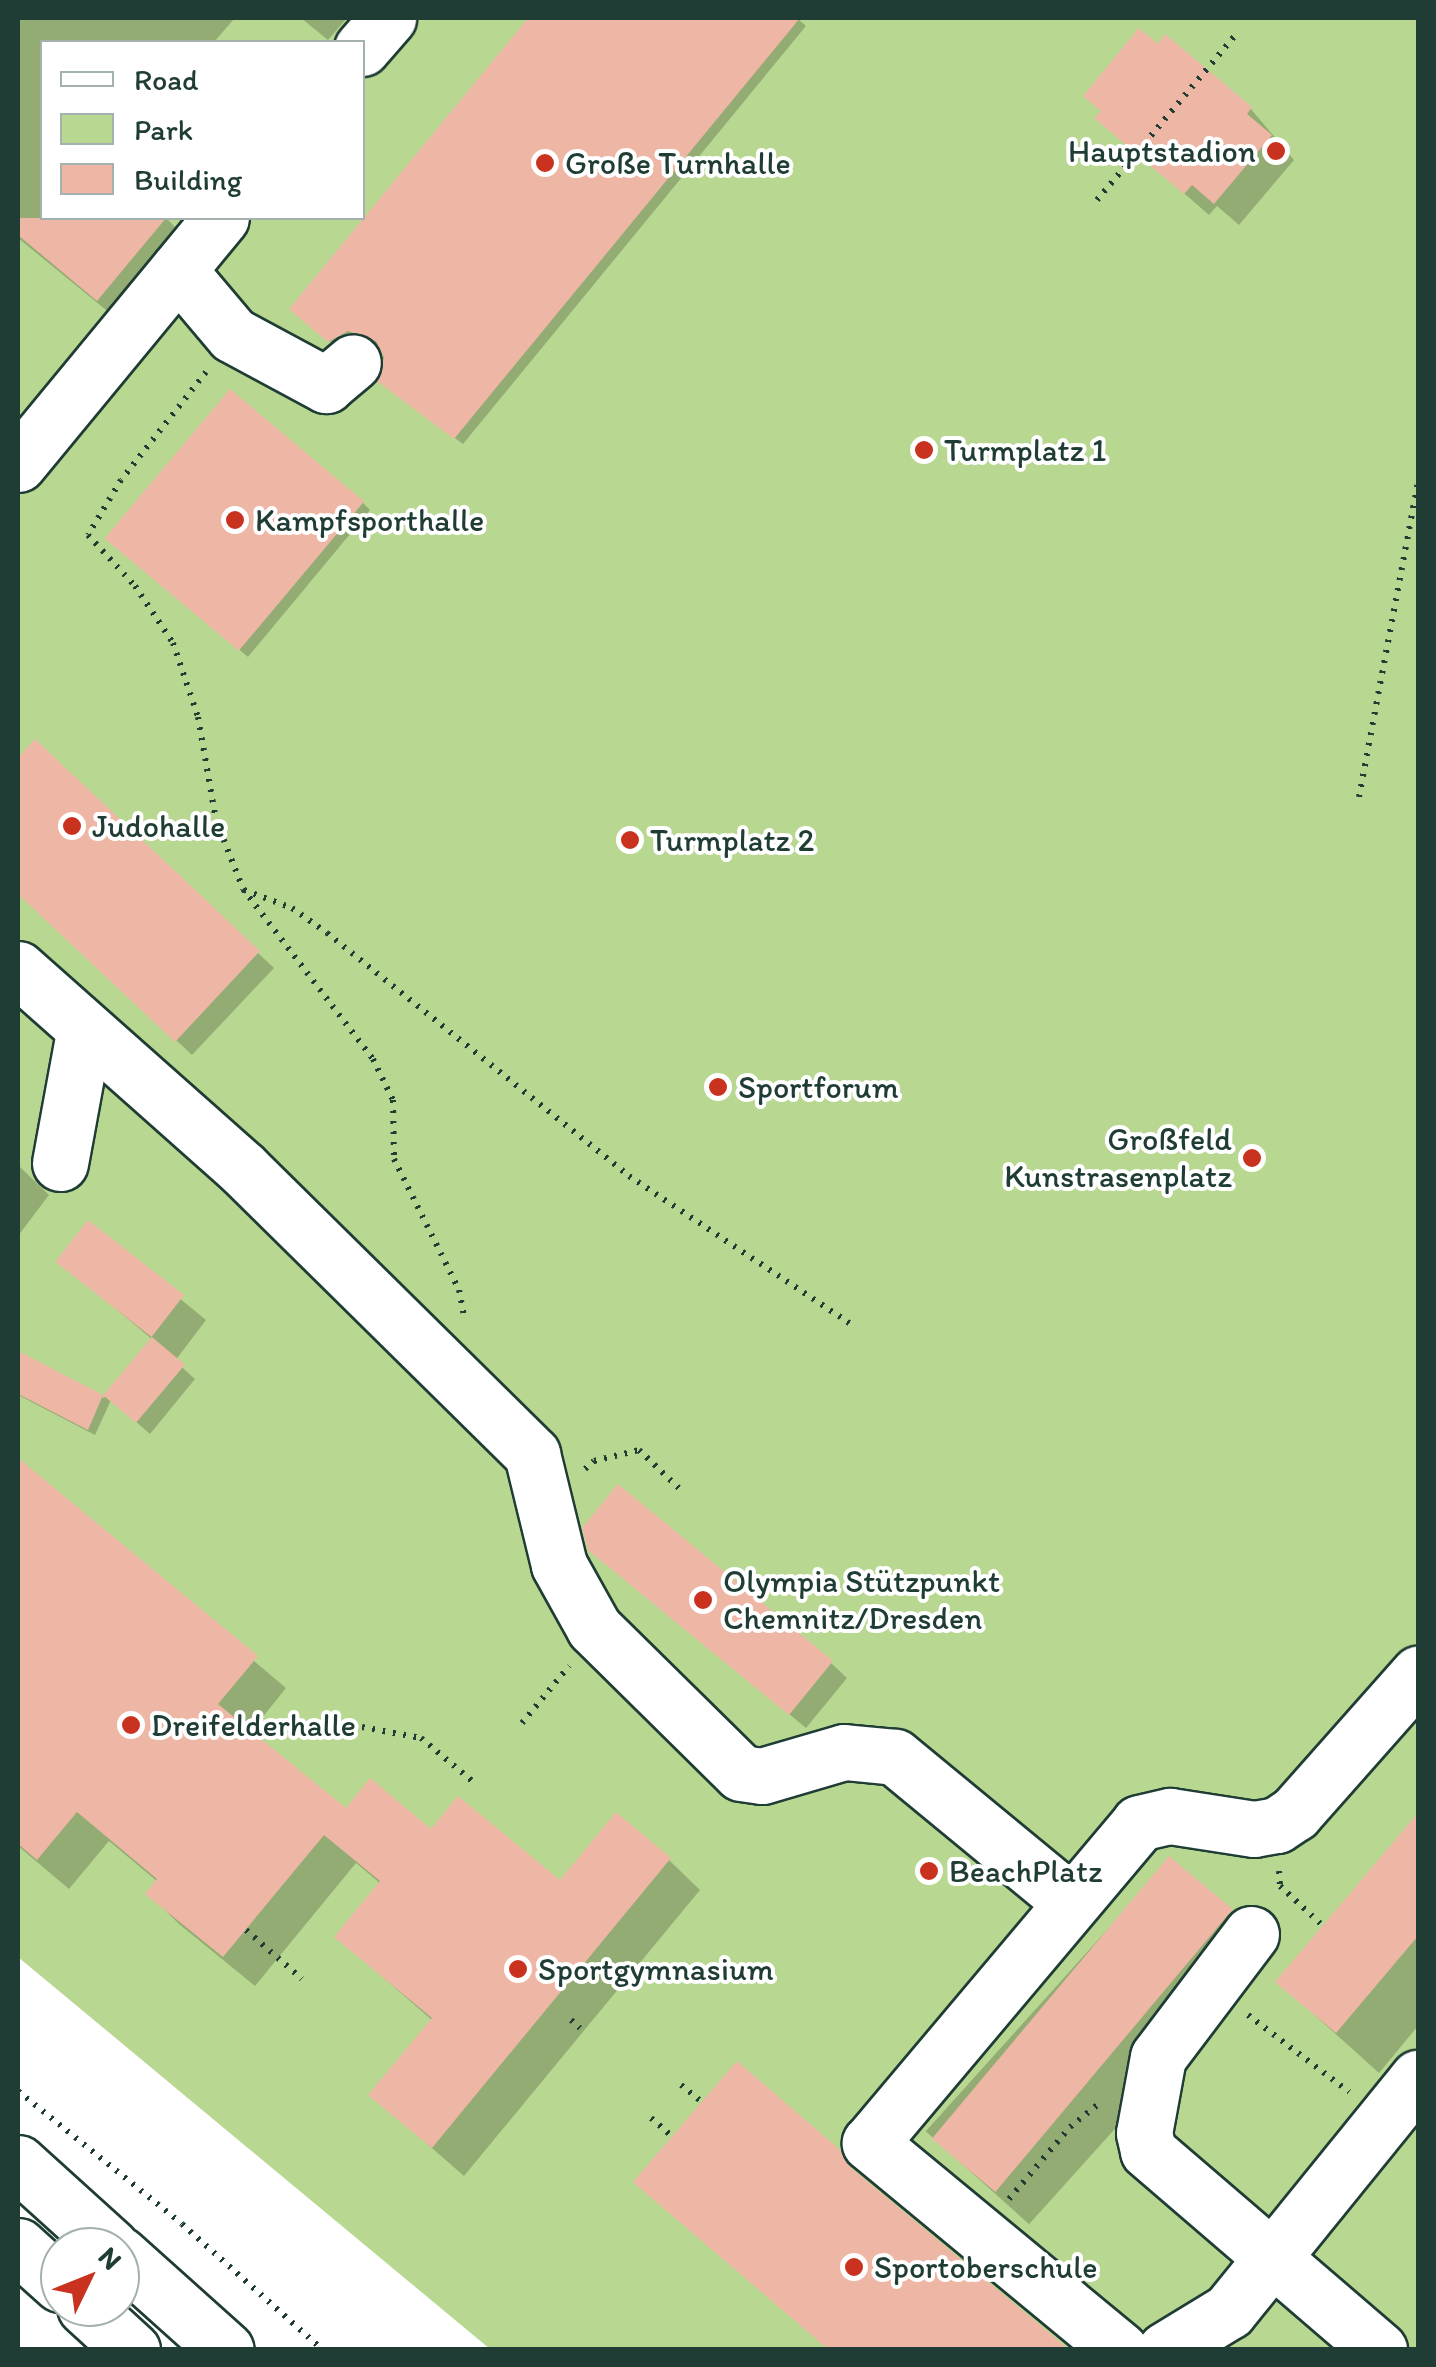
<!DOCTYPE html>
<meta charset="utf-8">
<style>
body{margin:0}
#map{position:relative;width:1436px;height:2367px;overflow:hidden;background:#fff;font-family:Itim,sans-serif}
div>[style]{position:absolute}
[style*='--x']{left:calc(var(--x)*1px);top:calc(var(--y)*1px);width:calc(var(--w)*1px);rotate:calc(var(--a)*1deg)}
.green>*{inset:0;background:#b8d892}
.shadow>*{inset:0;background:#0003;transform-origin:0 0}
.building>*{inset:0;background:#eeb6a4;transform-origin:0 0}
.path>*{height:6px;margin-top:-3px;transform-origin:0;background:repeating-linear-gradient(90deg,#1f3d34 0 2.5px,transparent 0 10.5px)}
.roads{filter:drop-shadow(2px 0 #1f3d34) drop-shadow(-2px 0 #1f3d34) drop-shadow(0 2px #1f3d34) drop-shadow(0 -2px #1f3d34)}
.minor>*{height:55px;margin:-27.5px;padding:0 27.5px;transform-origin:27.5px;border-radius:27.5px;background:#fff}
.major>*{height:55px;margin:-27.5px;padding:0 27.5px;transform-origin:27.5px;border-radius:27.5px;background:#fff}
.dots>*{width:28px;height:28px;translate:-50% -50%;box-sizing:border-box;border:5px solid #fff;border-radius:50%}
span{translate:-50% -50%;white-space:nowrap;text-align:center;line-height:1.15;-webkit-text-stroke:8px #fff;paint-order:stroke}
.poi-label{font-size:32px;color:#1f3d34}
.right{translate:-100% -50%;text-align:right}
.left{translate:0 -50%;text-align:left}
.frame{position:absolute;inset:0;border:20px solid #1f3d34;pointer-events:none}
.legend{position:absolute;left:40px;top:40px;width:325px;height:180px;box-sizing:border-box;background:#fff;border:2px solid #a5b1ae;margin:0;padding:12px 18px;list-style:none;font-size:30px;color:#1f3d34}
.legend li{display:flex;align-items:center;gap:20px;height:50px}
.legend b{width:50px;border:2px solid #a5b1ae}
.north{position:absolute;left:40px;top:2227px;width:100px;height:100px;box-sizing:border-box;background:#fff;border:2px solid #a5b1ae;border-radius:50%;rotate:47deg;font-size:28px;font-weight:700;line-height:40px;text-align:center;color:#1f3d34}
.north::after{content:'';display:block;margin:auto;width:35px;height:45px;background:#c8321e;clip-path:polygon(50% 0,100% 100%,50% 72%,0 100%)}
</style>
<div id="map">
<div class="green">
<i style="clip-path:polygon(evenodd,18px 18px,1418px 18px,1418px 2349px,490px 2349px,18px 1957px,18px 18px,42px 42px,362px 42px,362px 218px,42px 218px,42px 42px)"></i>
</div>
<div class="shadow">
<i style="clip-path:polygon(18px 18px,235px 18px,214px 42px,42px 42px,42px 218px,166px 218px,195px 247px,128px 328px,18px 238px)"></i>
<i style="clip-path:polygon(301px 18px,347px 18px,328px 40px)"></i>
<i style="clip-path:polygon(531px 18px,797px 18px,806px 26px,463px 444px,387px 388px,381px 346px,357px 337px,338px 348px,293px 309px)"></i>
<i style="clip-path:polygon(1165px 38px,1251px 109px,1294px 160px,1239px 225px,1217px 206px,1209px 215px,1098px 118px)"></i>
<i style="clip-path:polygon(363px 503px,370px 510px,248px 657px,116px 546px)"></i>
<i style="clip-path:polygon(35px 743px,274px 968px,192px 1055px,18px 891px,18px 761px)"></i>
<i style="clip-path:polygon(18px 1165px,49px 1195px,18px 1236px)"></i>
<i style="clip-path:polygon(88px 1223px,206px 1320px,175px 1361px,195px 1379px,150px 1434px,111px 1400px,95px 1435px,18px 1395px,18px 1354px,104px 1398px,153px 1340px,59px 1261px)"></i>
<i style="clip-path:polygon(18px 1461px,286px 1688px,250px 1733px,346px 1812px,431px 1832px,561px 1883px,669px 1860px,700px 1890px,464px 2176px,371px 2095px,433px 2021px,337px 1937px,381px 1884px,356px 1863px,255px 1986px,179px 1924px,148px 1893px,158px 1882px,109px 1841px,69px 1889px,18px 1846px)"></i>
<i style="clip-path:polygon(590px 1549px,831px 1663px,847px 1678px,806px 1728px)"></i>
<i style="clip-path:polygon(1418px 1817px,1418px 2026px,1379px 2073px,1278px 1982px)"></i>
<i style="left:1170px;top:1860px;width:139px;height:365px;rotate:42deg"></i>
</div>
<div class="building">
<i style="clip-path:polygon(528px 18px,800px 18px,454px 439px,377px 381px,384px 357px,376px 341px,348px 331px,328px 342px,289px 309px)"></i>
<i style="clip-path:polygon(1139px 28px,1158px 44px,1165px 34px,1252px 107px,1247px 114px,1272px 135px,1214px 204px,1192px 185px,1184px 194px,1094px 118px,1101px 111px,1083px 96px)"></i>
<i style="clip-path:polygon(18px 218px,166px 218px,97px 301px,18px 235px)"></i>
<i style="left:230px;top:389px;width:175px;height:195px;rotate:40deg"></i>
<i style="clip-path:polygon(35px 739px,260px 951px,175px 1042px,18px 894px,18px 758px)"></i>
<i style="left:88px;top:1220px;width:122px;height:53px;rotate:38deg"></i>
<i style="left:152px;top:1337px;width:43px;height:76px;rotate:40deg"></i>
<i style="clip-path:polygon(18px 1351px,103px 1395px,88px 1430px,18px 1394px)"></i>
<i style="clip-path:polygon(18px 1458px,258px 1656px,218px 1704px,346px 1808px,370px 1778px,431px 1829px,458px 1796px,560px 1880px,616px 1812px,671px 1858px,432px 2148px,368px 2095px,432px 2018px,334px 1937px,380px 1881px,324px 1835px,223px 1957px,145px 1894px,157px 1879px,77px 1812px,37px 1860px,18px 1844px)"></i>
<i style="clip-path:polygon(618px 1484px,833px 1661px,789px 1715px,588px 1550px,582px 1528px)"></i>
<i style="clip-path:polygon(1418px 1813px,1418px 1936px,1336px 2033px,1275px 1982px)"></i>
<i style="left:1169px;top:1856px;width:83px;height:369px;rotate:40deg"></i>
<i style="clip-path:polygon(737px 2061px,840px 2150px,850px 2167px,1070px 2350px,829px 2350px,633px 2182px)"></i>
</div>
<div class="path">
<i style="--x:1097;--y:200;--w:218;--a:-50"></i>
<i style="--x:206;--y:372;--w:137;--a:128.2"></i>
<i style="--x:121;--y:480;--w:64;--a:121"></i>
<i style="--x:88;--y:535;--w:69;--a:47.3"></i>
<i style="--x:135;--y:586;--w:69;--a:56.3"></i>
<i style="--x:173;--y:643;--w:78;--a:71.3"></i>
<i style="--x:198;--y:717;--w:105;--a:80.1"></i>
<i style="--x:216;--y:820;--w:74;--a:68.6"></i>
<i style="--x:243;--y:889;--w:214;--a:52.6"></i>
<i style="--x:373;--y:1059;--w:46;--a:64"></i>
<i style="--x:393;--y:1100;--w:59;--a:89"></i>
<i style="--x:394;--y:1159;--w:146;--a:63.6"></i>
<i style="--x:459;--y:1290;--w:31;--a:79"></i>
<i style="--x:1359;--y:797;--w:320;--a:-79.4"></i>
<i style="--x:244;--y:890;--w:51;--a:20.6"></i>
<i style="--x:292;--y:908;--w:43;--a:35.5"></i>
<i style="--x:327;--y:933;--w:388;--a:38.8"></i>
<i style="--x:629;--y:1176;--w:267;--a:33.7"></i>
<i style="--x:585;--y:1469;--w:12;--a:-42"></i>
<i style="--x:594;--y:1461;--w:46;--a:-13.7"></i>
<i style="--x:639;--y:1450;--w:57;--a:43.6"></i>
<i style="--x:522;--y:1723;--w:74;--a:-50.5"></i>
<i style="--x:362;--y:1727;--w:60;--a:10.6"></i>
<i style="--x:421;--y:1738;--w:67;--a:40.1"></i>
<i style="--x:1279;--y:1871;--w:15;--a:86"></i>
<i style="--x:1280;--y:1886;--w:59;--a:42.9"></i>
<i style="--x:246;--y:1930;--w:74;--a:41.2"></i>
<i style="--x:739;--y:1974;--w:20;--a:-45"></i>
<i style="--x:1248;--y:2015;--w:127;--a:37.3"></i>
<i style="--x:571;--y:2020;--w:12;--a:42"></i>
<i style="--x:681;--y:2085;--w:27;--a:39"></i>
<i style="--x:18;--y:2091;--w:211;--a:39"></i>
<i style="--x:182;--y:2224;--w:189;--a:41.8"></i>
<i style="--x:651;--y:2118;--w:28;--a:41"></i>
<i style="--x:1009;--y:2199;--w:94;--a:-49.7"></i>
<i style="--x:1070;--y:2127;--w:38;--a:-39"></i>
</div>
<div class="roads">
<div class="minor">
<i style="--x:362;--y:48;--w:40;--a:-49"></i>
<i style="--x:178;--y:270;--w:85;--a:49.8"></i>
<i style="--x:233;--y:335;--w:106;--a:28.3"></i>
<i style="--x:326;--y:385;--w:35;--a:-40"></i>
<i style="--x:18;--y:464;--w:319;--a:-50.5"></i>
<i style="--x:18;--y:969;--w:301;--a:41.6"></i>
<i style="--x:243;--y:1169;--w:406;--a:44.6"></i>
<i style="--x:532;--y:1454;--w:114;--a:76.3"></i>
<i style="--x:559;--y:1565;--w:72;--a:60.9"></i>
<i style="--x:594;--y:1628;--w:206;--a:44.6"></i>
<i style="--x:741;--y:1773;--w:21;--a:8"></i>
<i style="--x:762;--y:1776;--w:85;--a:-16.3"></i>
<i style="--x:844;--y:1752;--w:51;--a:5.6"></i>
<i style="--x:895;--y:1757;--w:228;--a:39.5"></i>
<i style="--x:60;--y:1163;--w:133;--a:-79.6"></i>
<i style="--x:1251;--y:1934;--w:154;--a:127.1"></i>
<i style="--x:1158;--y:2057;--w:77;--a:100.4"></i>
<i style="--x:1144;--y:2133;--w:18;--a:77"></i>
<i style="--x:1148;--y:2151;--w:305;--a:40.7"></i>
<i style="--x:1120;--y:2350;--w:325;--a:-140.4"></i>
<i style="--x:870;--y:2143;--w:418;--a:-49.9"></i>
<i style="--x:1139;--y:1823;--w:32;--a:-13"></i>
<i style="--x:1170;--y:1816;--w:85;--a:8.8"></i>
<i style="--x:1254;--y:1829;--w:23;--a:-10"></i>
<i style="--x:1277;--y:1825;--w:22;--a:-34"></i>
<i style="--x:1295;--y:1813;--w:186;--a:-48.5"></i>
<i style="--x:1165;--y:2350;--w:75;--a:-31.4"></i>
<i style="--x:1229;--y:2311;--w:300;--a:-51"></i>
</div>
<div class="major">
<i style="--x:18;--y:2163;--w:125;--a:42.1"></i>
<i style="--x:18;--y:2246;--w:57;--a:42.1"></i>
<i style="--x:120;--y:2255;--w:142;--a:41.9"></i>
<i style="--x:85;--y:2307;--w:64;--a:42.5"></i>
</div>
</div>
<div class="dots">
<i style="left:1276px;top:151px;background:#c8321e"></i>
<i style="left:545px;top:163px;background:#c8321e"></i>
<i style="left:924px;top:450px;background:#c8321e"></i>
<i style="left:235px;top:520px;background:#c8321e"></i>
<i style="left:72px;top:826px;background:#c8321e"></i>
<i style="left:630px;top:840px;background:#c8321e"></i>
<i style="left:718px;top:1087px;background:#c8321e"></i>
<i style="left:1252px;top:1158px;background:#c8321e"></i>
<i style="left:703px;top:1600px;background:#c8321e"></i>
<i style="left:131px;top:1725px;background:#c8321e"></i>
<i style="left:929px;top:1871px;background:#c8321e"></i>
<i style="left:518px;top:1969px;background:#c8321e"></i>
<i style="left:854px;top:2267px;background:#c8321e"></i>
</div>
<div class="poi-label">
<span class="right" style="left:1256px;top:151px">Hauptstadion</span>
<span class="left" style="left:565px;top:163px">Große Turnhalle</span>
<span class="left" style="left:944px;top:450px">Turmplatz 1</span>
<span class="left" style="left:255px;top:520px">Kampfsporthalle</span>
<span class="left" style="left:92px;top:826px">Judohalle</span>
<span class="left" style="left:650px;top:840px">Turmplatz 2</span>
<span class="left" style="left:738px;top:1087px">Sportforum</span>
<span class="right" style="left:1232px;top:1158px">Großfeld<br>Kunstrasenplatz</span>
<span class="left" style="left:723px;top:1600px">Olympia Stützpunkt<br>Chemnitz/Dresden</span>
<span class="left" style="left:151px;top:1725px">Dreifelderhalle</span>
<span class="left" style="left:949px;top:1871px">BeachPlatz</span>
<span class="left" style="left:538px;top:1969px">Sportgymnasium</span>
<span class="left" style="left:874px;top:2267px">Sportoberschule</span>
</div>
<div class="frame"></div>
<ul class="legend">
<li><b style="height:12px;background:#fff"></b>Road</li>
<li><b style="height:28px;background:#b8d892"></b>Park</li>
<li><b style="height:28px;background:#eeb6a4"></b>Building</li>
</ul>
<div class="north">N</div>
</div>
